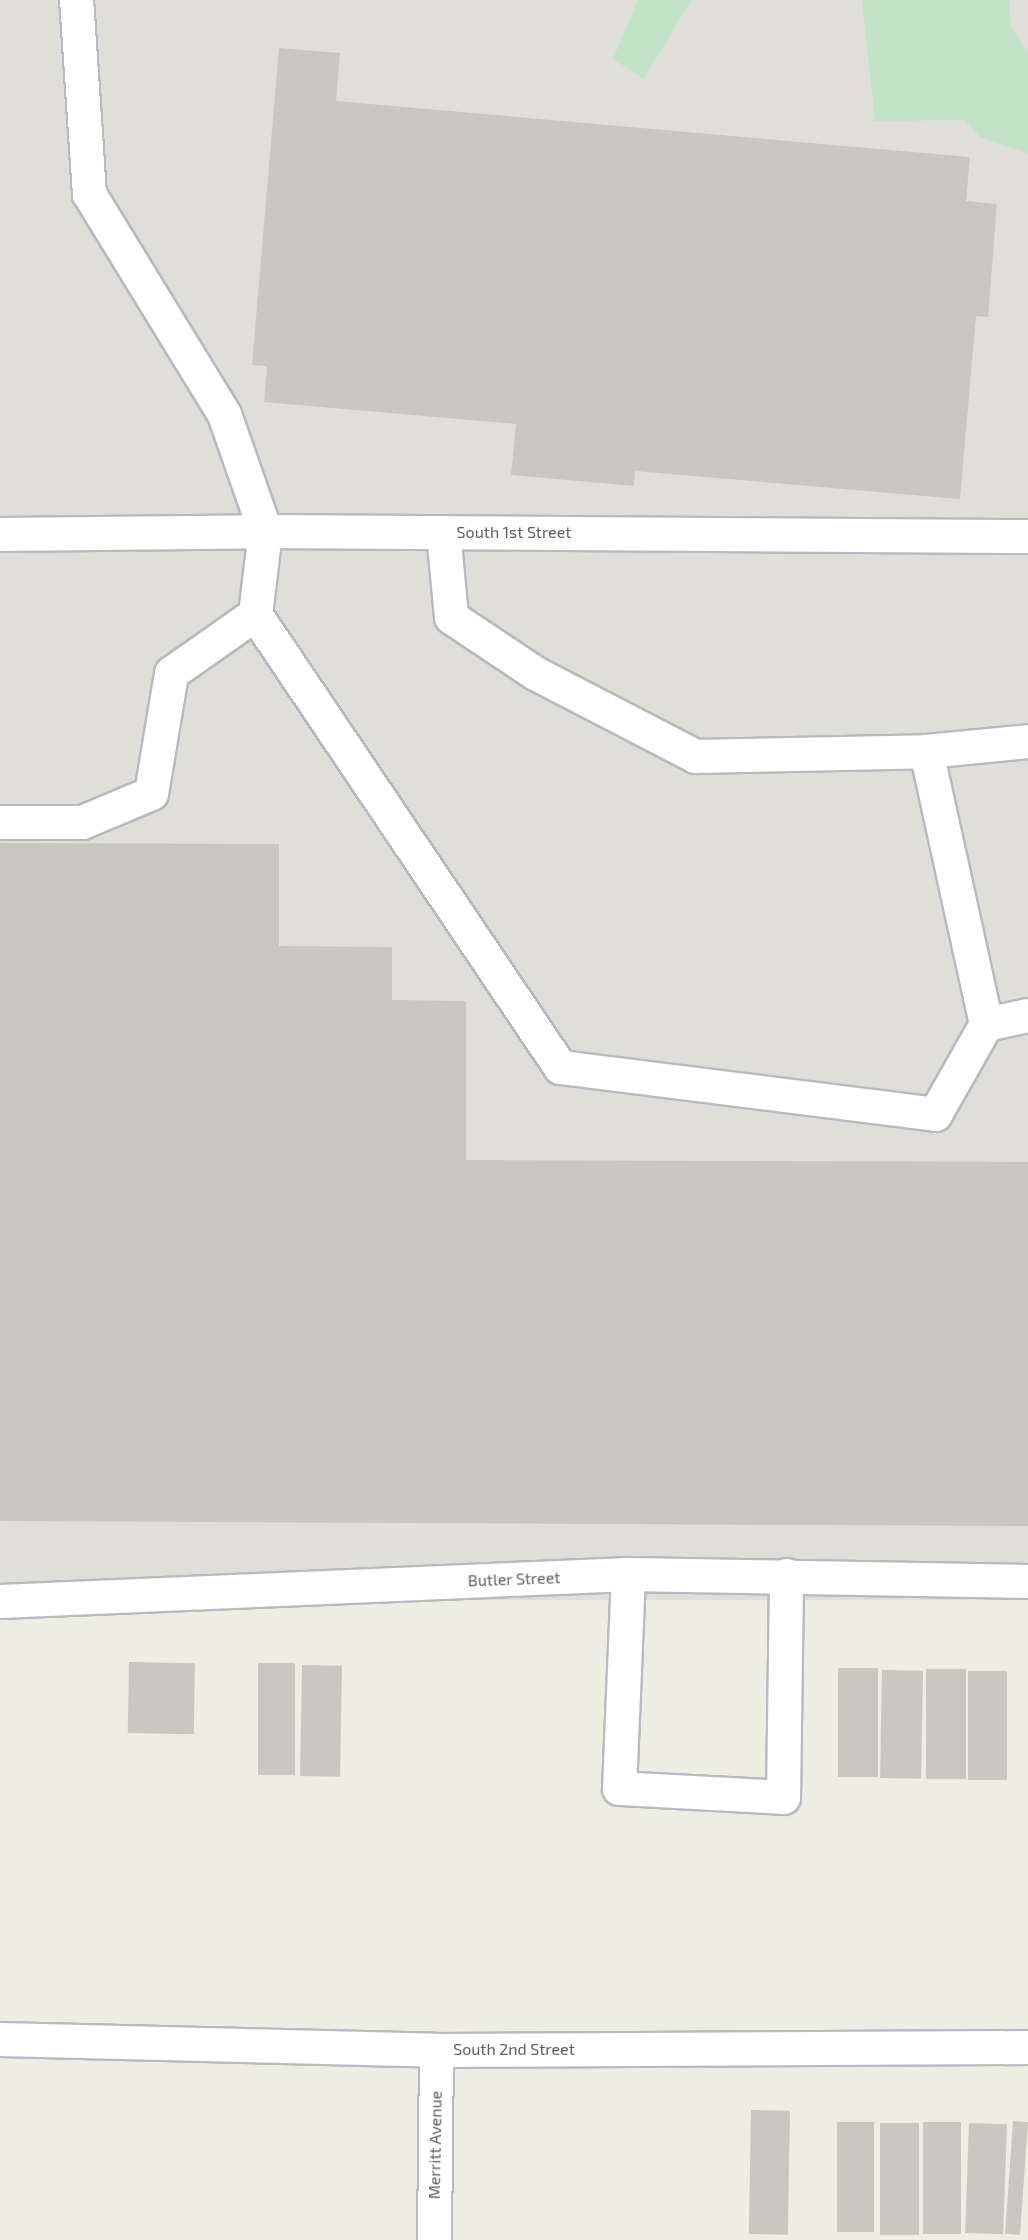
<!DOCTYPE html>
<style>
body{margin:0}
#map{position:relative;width:1028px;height:2240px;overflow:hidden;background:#edede4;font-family:"Exo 2",sans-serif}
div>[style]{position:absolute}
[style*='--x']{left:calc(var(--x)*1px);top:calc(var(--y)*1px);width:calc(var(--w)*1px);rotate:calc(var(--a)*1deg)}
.industrial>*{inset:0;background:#dfded8;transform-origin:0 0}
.green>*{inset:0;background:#c2e3c7}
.building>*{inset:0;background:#c9c7c0;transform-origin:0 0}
.roads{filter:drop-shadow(2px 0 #b9babf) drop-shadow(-2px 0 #b9babf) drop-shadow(0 2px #b9babf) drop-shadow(0 -2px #b9babf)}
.minor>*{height:33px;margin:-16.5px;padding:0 16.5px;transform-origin:16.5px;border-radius:16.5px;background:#fff}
span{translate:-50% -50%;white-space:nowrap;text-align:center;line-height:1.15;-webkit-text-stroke:6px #fff;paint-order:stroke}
.street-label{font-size:16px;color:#5c5e63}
</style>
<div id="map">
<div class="industrial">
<i style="left:0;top:0;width:1028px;height:1600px"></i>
</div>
<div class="green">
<i style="clip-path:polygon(638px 0,691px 0,644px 79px,613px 59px)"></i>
<i style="clip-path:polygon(862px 0,1009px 0,1011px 27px,1028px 53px,1028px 153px,980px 137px,965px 120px,875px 121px)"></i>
</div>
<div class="building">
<i style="clip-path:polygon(279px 48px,340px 53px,336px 101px,970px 157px,966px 201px,997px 204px,988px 317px,976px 316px,960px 499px,635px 471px,634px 486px,511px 475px,516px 424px,264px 402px,267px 366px,252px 365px)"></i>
<i style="clip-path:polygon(0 843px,279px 844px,279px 946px,392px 947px,392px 1000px,466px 1001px,466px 1160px,1028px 1162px,1028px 1526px,0 1521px)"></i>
<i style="left:129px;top:1662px;width:66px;height:71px;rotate:1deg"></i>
<i style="left:258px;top:1663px;width:37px;height:112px"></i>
<i style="left:302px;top:1665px;width:40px;height:111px;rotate:1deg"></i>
<i style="left:838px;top:1668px;width:40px;height:109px"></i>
<i style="left:926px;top:1669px;width:40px;height:110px"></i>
<i style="left:882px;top:1670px;width:41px;height:108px;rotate:1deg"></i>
<i style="left:968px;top:1671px;width:39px;height:109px"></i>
<i style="left:751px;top:2110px;width:39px;height:124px;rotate:1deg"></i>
<i style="left:1013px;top:2121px;width:15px;height:113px;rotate:4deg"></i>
<i style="left:837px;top:2122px;width:37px;height:110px"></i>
<i style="left:923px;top:2122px;width:38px;height:112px"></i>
<i style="left:880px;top:2123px;width:39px;height:112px"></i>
<i style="left:969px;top:2123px;width:38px;height:110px;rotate:2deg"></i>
</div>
<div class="roads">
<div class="minor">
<i style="--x:443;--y:532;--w:85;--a:84.6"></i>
<i style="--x:451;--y:617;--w:101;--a:33.7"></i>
<i style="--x:535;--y:673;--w:180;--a:27.4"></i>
<i style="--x:695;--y:756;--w:231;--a:-1.2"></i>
<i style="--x:926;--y:751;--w:102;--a:-5.6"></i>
<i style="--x:0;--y:534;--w:265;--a:-0.6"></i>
<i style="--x:265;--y:531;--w:763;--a:0.38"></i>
<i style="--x:255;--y:614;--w:546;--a:56.05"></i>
<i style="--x:560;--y:1067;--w:378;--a:7.1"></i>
<i style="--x:935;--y:1114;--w:103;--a:-60.5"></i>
<i style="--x:986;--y:1024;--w:43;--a:-12.1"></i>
<i style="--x:926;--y:751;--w:280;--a:77.6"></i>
<i style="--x:0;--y:822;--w:82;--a:0"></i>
<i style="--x:82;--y:822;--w:75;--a:-22.8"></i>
<i style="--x:151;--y:793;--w:122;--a:-80.5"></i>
<i style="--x:171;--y:673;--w:103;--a:-35.1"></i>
<i style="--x:255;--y:614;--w:84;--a:-83.1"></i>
<i style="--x:265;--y:531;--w:124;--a:-109.3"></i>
<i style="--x:224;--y:414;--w:258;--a:-121.5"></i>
<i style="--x:89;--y:194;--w:194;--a:-93.8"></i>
<i style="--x:628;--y:1574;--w:214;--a:92.4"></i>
<i style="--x:619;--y:1788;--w:164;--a:3.1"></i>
<i style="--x:783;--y:1797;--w:222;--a:-89.2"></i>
<i style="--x:0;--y:1601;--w:629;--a:-2.46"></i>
<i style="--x:628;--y:1574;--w:400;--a:1"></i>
<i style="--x:0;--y:2039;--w:436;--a:1.4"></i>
<i style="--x:436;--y:2050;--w:592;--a:-0.29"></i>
<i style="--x:434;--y:2240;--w:190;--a:-89.4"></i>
</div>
</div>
<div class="street-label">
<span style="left:514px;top:532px">South 1st Street</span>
<span style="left:514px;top:1579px;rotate:-2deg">Butler Street</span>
<span style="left:514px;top:2049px">South 2nd Street</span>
<span style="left:435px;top:2145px;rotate:-89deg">Merritt Avenue</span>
</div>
</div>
